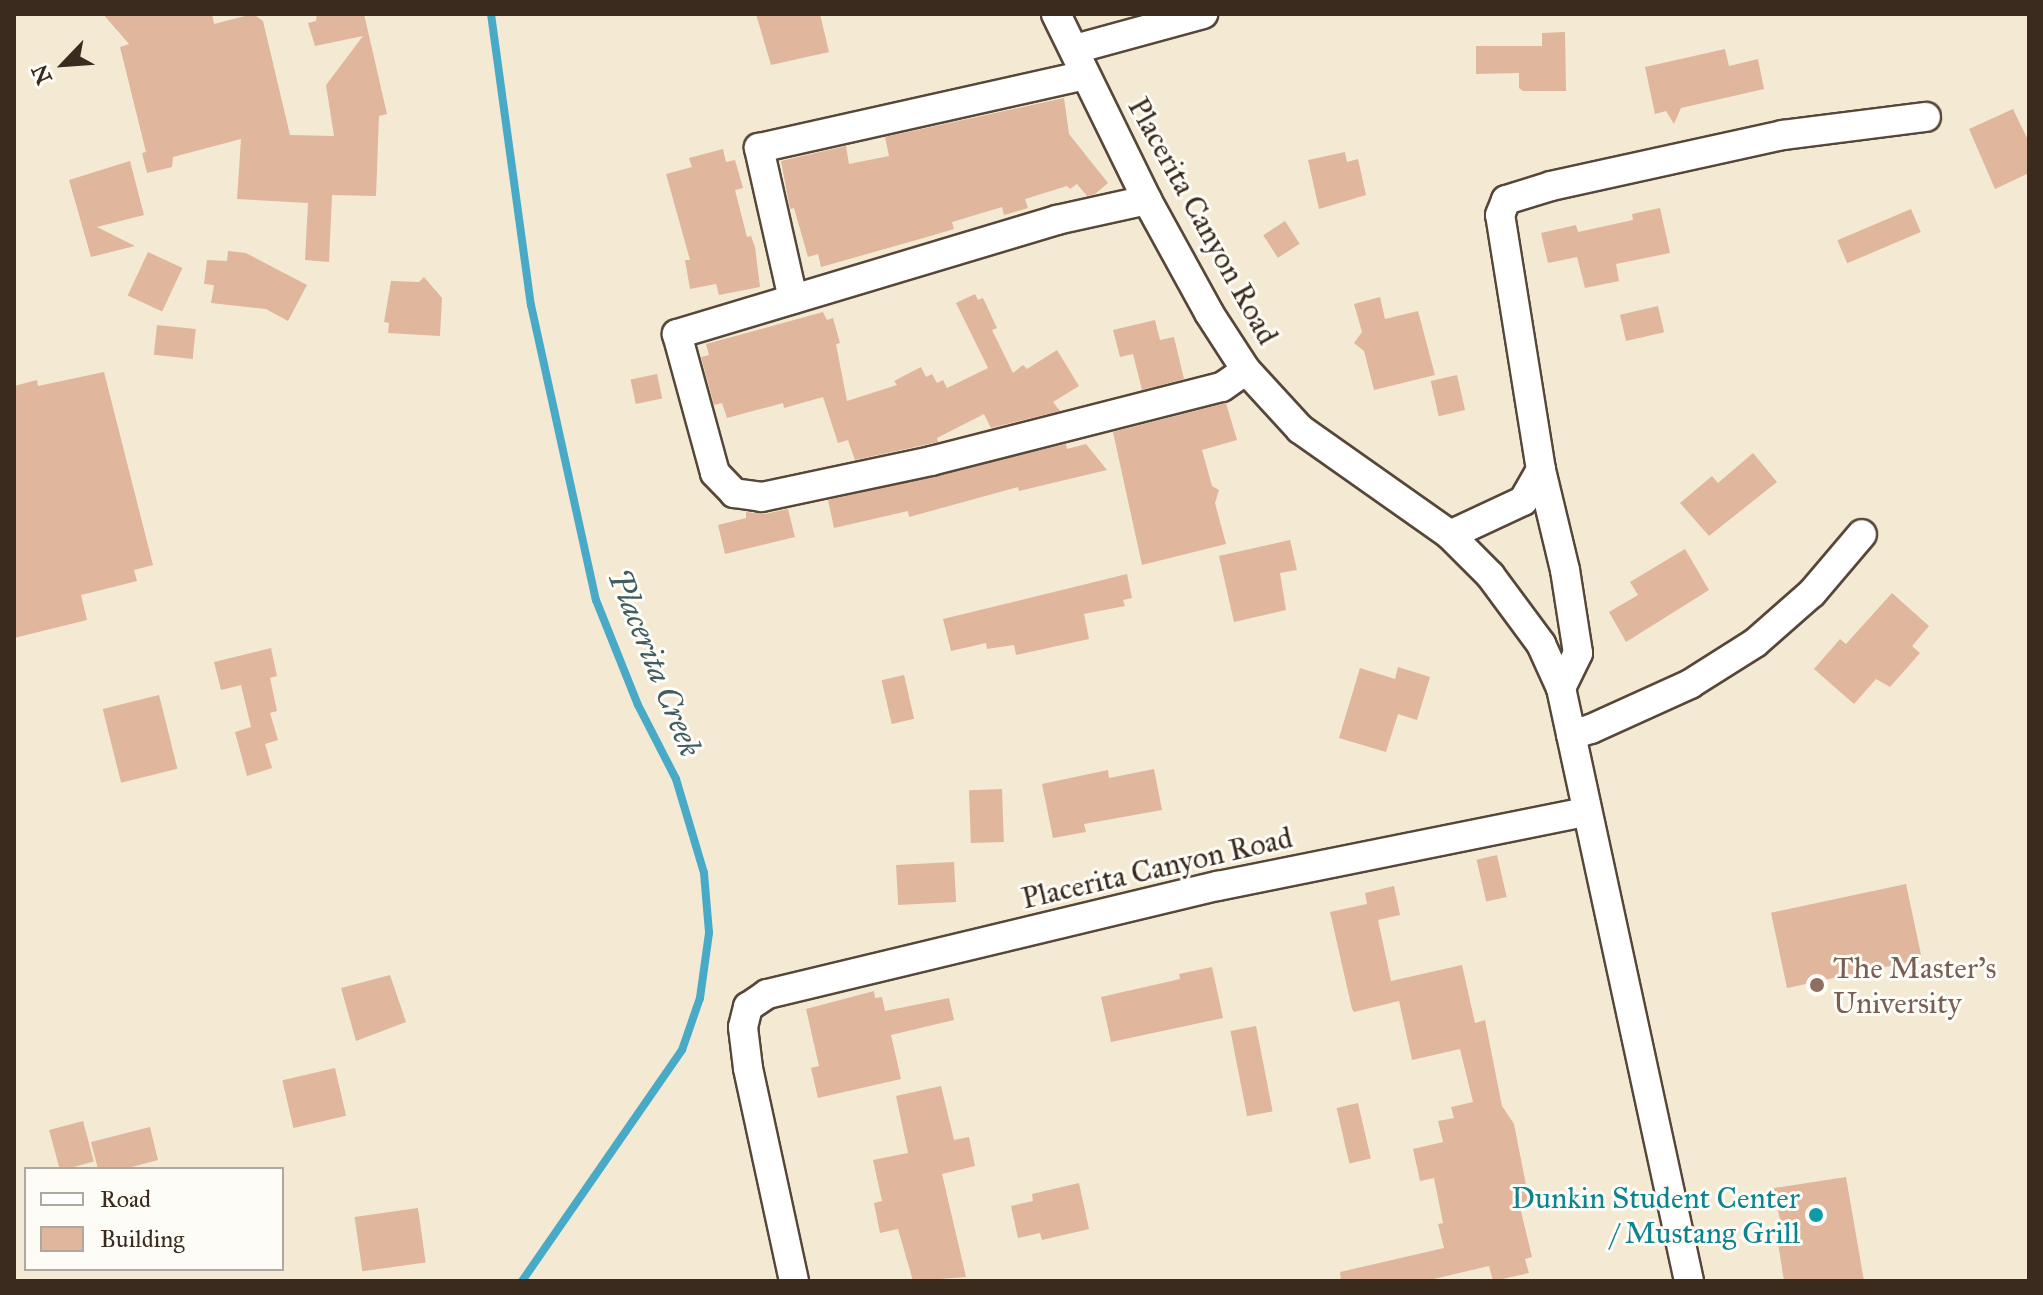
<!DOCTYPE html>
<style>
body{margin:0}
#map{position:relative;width:2043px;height:1295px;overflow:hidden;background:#f4ead4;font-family:"IM FELL Great Primer",serif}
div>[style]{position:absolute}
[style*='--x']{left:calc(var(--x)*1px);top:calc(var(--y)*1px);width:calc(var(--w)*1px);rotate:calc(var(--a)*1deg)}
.stream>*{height:8px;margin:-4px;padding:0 4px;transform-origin:4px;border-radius:4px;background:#49aac8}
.building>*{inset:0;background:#e0b69c;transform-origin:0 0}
.roads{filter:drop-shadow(2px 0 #574739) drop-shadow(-2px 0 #574739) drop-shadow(0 2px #574739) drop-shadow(0 -2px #574739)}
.minor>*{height:28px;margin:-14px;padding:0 14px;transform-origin:14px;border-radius:14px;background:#fff}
.dots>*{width:22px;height:22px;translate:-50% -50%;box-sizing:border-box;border:4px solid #fdfcf7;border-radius:50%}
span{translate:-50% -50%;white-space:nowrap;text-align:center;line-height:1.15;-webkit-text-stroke:6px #fdfcf7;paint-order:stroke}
.street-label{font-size:30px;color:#3b2a1e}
.education-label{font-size:30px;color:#785e54}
.left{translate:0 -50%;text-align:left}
.culture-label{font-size:30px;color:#0d838f}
.right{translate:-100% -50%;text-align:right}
.water-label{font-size:32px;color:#415d62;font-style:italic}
.frame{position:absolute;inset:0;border:16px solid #3b2a1e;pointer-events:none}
.legend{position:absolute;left:24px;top:1167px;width:260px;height:104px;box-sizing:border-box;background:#fdfcf7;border:2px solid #afa8a0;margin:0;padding:10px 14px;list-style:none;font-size:24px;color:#3b2a1e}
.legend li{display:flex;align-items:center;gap:16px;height:40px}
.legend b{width:40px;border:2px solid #afa8a0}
.north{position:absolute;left:24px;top:24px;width:80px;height:80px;-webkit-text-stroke:6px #fdfcf7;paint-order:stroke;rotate:245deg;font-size:22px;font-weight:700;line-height:32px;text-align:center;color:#3b2a1e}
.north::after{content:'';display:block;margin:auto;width:28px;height:36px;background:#3b2a1e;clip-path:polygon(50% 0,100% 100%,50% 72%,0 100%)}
</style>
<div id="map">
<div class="stream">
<i style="--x:491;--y:14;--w:294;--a:82.2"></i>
<i style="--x:531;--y:305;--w:302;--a:77.6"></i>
<i style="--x:596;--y:600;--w:113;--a:68.2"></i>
<i style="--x:638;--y:705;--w:83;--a:62.8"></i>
<i style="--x:676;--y:779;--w:98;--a:73.4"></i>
<i style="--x:704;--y:873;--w:60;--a:85.2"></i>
<i style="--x:709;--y:933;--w:66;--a:97.9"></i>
<i style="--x:700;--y:998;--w:55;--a:109.1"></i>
<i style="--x:682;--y:1050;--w:281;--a:124.7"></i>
</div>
<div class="building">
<i style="clip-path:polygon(103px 14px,212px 14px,214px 24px,253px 14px,263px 21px,290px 135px,334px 136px,326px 85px,363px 36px,315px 46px,308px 23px,316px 21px,317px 14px,364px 14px,387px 114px,379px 116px,376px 196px,332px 195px,329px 262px,305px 260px,308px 203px,237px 199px,241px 139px,173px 157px,172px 167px,147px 173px,142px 153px,146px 152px,120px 47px,129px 44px)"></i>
<i style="clip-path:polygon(756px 14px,820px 14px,829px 52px,771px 65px)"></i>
<i style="clip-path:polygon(1565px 32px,1566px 91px,1523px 91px,1519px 88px,1519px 73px,1476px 74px,1476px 46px,1542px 46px,1542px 33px)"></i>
<i style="clip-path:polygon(1725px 49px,1729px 66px,1758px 59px,1764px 89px,1681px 108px,1674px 124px,1666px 111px,1655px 114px,1645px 67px)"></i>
<i style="clip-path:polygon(1064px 98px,1069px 134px,1108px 183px,1095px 194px,1087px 196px,1077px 184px,1070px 189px,1067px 186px,1025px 199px,1028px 208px,1004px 215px,1002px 207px,952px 222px,954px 229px,927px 237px,821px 267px,818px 254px,808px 257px,794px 208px,790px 209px,781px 161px,846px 146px,849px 164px,889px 156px,885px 137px)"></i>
<i style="clip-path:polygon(2013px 109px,2029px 142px,2029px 173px,1995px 189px,1969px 129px)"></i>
<i style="clip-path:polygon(723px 149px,726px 162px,735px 160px,743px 188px,735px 190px,747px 237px,751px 236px,755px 247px,760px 287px,719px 295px,716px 284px,690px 289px,685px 260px,690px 260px,666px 174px,692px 167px,689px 158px)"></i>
<i style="clip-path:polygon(1345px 152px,1347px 162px,1358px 159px,1366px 195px,1319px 209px,1308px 160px)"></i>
<i style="clip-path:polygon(130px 161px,144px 215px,97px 227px,135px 246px,91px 257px,69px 180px)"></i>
<i style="clip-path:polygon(1660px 208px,1670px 253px,1616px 264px,1619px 281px,1585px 288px,1577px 257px,1548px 263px,1541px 233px,1576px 225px,1578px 232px,1633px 220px,1632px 214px)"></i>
<i style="left:1911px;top:209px;width:25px;height:80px;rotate:67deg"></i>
<i style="left:1285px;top:221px;width:27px;height:26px;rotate:57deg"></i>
<i style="clip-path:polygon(228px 251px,246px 253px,307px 285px,288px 321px,266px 309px,211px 303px,214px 285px,204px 284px,207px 260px,227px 261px)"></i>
<i style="left:148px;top:252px;width:38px;height:48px;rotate:25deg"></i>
<i style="clip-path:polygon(424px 277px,442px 298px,440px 336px,388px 333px,389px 323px,384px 322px,391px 281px,419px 282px)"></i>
<i style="clip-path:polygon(975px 294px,978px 300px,983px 298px,997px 328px,992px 330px,1013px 373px,1023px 365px,1027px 369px,1057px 350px,1079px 386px,1053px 402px,1060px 411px,991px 428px,984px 414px,937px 438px,938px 442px,855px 460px,848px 440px,838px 443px,823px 397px,784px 408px,783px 403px,727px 418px,722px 403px,714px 405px,701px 357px,709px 355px,706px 344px,823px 312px,827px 320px,833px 318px,840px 343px,836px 344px,847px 401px,897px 385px,894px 381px,921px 367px,926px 377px,932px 374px,937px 383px,943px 380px,947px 388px,988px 368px,956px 303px)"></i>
<i style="clip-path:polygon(1380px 297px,1385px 319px,1418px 311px,1435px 375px,1374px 390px,1364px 351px,1354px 343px,1362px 332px,1354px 304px)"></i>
<i style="left:1658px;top:306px;width:27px;height:39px;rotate:77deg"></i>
<i style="clip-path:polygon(1155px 320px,1160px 340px,1174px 337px,1184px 379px,1142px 390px,1133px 354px,1120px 357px,1113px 330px)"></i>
<i style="left:157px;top:325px;width:39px;height:30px;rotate:6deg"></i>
<i style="clip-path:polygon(104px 372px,153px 565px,134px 570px,137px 581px,81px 595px,87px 620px,14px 638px,14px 386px,37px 380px,38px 386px)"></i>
<i style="left:657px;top:374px;width:25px;height:27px;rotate:78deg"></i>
<i style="left:1457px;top:375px;width:36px;height:27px;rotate:77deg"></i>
<i style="clip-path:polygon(1226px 403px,1237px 440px,1202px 450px,1212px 486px,1219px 490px,1215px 503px,1226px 544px,1142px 565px,1113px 432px)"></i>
<i style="clip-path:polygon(1066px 444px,1067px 449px,1086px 444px,1107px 470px,1019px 491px,1018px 487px,909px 517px,908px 511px,834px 528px,828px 500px)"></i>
<i style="clip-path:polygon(1753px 453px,1777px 482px,1709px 536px,1680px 503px,1712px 476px,1718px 483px)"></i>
<i style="clip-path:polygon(788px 509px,795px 537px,725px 554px,718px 525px,746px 518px,746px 512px,765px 514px)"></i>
<i style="clip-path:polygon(1290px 540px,1297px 570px,1280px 573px,1286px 610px,1234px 622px,1219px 556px)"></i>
<i style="clip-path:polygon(1685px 549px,1709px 590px,1626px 642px,1609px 612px,1638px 595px,1630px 582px)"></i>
<i style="clip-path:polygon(1127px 574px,1132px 598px,1123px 600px,1125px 606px,1084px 614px,1089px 639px,1016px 655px,1014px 645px,987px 649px,986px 643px,951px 651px,943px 619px)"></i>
<i style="clip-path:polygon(1892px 593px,1929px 626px,1912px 646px,1920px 653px,1890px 687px,1876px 679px,1854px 704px,1814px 669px,1840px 639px,1846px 644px)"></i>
<i style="clip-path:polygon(271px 648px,277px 676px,270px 678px,277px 711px,270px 713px,278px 740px,265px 744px,272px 768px,247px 776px,235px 732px,251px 727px,241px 685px,221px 690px,214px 662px)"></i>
<i style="clip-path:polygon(1398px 667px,1430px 677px,1417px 720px,1398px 714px,1386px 752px,1339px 738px,1360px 668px,1395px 679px)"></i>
<i style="left:904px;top:675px;width:45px;height:23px;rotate:77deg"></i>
<i style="left:159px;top:695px;width:76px;height:58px;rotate:76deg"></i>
<i style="clip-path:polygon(1154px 769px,1162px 810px,1084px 824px,1086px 832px,1053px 838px,1042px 784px,1108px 770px,1109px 778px)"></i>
<i style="left:1002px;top:789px;width:53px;height:33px;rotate:88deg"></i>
<i style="left:1497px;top:855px;width:43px;height:21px;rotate:77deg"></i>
<i style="left:954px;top:862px;width:40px;height:58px;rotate:87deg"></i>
<i style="left:1906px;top:884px;width:77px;height:138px;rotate:78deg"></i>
<i style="clip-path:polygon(1394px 886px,1400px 915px,1378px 920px,1391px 981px,1462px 965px,1475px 1023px,1485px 1020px,1502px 1106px,1514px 1124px,1529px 1200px,1519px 1203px,1532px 1257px,1525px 1259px,1529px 1273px,1493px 1281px,1489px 1266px,1425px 1281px,1341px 1281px,1340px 1272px,1444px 1248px,1438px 1224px,1443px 1223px,1434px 1178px,1420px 1181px,1413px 1149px,1443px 1142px,1438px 1121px,1454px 1118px,1451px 1107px,1473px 1102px,1460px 1049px,1412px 1060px,1399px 1001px,1354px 1012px,1352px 1009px,1330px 912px,1367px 904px,1365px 893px)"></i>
<i style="clip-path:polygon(1212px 967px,1223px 1018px,1111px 1042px,1101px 997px,1180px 979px,1179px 974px)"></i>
<i style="clip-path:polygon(390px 975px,406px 1022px,356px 1041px,341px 988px)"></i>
<i style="clip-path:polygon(874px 991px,875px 998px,882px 997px,885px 1011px,949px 998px,954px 1020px,891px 1035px,901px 1079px,818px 1098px,811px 1068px,819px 1066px,806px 1009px)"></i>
<i style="left:1256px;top:1026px;width:87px;height:26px;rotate:79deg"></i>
<i style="left:335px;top:1068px;width:49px;height:54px;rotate:77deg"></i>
<i style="clip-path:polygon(941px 1086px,954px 1140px,969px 1137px,975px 1166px,942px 1174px,966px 1277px,913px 1281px,898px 1229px,880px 1233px,874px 1203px,882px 1201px,873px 1160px,908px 1153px,896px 1096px)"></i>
<i style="left:1358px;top:1103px;width:57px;height:22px;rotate:77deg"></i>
<i style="left:83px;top:1121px;width:42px;height:35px;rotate:75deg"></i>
<i style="clip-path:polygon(150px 1127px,158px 1160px,124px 1169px,98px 1169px,91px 1142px)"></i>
<i style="clip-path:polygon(1846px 1177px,1864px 1281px,1784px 1281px,1778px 1243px,1784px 1242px,1774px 1188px)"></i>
<i style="clip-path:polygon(1079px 1183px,1089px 1229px,1042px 1240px,1040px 1233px,1018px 1238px,1011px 1206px,1033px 1201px,1032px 1194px)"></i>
<i style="left:418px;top:1208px;width:55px;height:64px;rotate:82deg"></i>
</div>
<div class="roads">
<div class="minor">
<i style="--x:1056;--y:14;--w:207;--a:63.9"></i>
<i style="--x:1147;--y:200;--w:129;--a:61.2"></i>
<i style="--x:1209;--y:313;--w:68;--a:57"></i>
<i style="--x:1246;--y:370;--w:80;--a:47.5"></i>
<i style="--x:1300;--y:429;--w:184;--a:35.2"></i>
<i style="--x:1450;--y:535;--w:57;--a:45"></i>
<i style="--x:1490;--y:575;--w:86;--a:53.5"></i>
<i style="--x:1541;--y:644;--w:48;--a:65.6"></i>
<i style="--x:1561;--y:688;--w:607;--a:77.82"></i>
<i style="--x:1075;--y:49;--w:133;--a:-15.3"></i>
<i style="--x:1147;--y:200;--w:92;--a:167.5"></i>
<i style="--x:1057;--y:220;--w:397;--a:163.3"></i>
<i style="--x:677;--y:334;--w:144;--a:74.7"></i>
<i style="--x:715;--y:473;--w:28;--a:46"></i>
<i style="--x:734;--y:493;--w:28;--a:8"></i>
<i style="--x:762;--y:497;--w:173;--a:-12"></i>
<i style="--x:931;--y:461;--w:300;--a:-14.3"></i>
<i style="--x:1222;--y:387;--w:29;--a:-35"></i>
<i style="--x:793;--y:299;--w:155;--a:-102.7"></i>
<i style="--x:759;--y:148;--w:334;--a:-12.6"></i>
<i style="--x:1541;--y:470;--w:103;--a:76.5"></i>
<i style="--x:1565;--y:570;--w:84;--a:81.1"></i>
<i style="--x:1578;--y:653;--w:39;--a:116"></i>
<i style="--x:1450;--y:535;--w:81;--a:-25"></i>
<i style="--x:1523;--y:501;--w:36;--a:-60"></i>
<i style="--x:1541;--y:470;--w:258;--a:-99.1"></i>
<i style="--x:1500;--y:215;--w:16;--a:-68"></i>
<i style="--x:1506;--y:200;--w:47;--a:-17.3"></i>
<i style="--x:1551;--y:186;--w:238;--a:-12.4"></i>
<i style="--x:1783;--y:135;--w:144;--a:-7.2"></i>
<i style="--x:1571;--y:735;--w:21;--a:-17"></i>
<i style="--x:1591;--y:729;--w:109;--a:-24.4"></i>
<i style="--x:1690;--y:684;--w:77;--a:-32.2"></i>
<i style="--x:1755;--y:643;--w:76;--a:-41.3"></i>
<i style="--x:1812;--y:593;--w:77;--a:-49.7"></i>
<i style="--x:794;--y:1281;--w:218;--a:-102.2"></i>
<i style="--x:748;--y:1068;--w:41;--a:-97"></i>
<i style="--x:743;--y:1027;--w:21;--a:-76"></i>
<i style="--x:748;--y:1007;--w:23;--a:-34"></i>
<i style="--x:767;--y:994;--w:464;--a:-13.5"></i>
<i style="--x:1218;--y:886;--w:375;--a:-11.4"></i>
</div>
</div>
<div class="dots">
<i style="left:1817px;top:985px;background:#8d6e63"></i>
<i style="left:1816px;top:1215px;background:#0f9aa8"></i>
</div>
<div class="street-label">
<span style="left:1203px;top:221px;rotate:61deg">Placerita Canyon Road</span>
<span style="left:1157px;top:868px;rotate:-13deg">Placerita Canyon Road</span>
</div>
<div class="education-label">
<span class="left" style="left:1833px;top:985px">The Master's<br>University</span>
</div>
<div class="culture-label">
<span class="right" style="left:1800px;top:1215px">Dunkin Student Center<br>/ Mustang Grill</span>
</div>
<div class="water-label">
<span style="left:654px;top:663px;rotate:68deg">Placerita Creek</span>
</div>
<div class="frame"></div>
<ul class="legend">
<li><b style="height:10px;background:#fff"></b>Road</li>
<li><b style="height:22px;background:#e0b69c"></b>Building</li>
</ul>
<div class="north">N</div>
</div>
